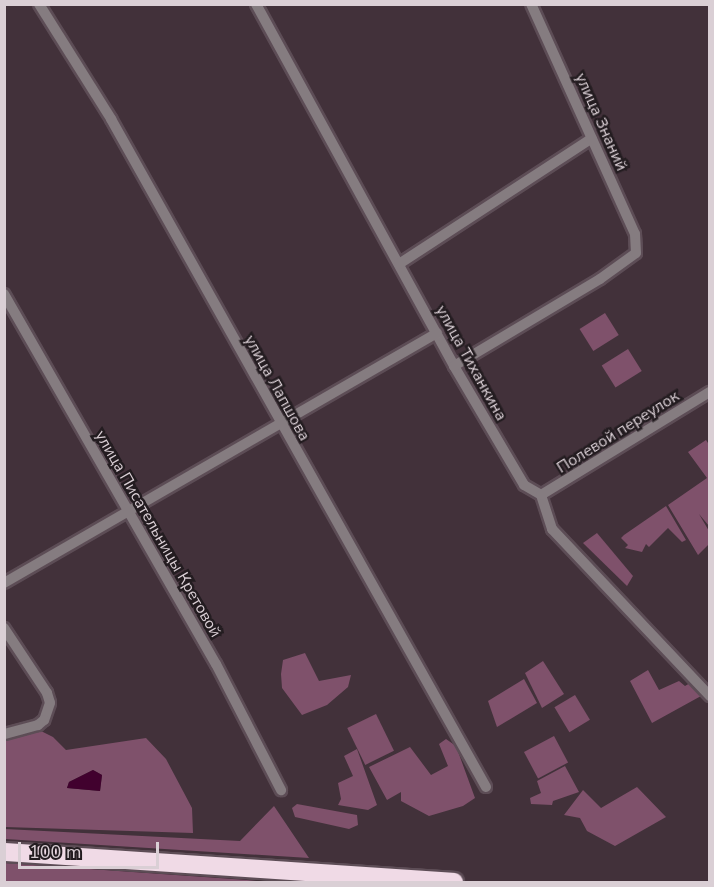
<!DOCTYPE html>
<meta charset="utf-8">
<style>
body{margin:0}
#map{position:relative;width:714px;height:887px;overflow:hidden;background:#42313a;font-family:"Nunito Sans",sans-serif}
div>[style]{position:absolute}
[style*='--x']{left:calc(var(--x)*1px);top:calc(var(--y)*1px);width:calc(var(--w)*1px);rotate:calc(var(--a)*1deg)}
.green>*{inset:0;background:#7f516b;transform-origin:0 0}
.water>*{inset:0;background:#41012e}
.roads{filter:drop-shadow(2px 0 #5d4d56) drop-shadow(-2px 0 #5d4d56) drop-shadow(0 2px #5d4d56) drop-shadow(0 -2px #5d4d56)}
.street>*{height:10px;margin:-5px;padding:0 5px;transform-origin:5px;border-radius:5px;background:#857c80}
.highway>*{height:18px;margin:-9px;padding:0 9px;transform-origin:9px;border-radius:9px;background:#f0dae6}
span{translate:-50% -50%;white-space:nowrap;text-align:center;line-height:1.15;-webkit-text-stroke:5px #231c20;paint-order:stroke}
.street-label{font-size:16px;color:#dacfd5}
.frame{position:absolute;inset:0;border:6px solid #dacfd5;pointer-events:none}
.scale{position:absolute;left:18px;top:842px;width:141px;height:27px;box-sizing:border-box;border:3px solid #dacfd5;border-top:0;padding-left:8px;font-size:18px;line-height:21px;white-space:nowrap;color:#dacfd5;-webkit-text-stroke:4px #231c20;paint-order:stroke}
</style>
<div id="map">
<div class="green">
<i style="left:605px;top:313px;width:26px;height:30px;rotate:58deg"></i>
<i style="left:628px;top:349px;width:26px;height:31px;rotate:58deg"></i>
<i style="clip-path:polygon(706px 440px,710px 446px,709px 526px,699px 514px,709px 531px,709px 544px,698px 555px,668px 505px,707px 478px,688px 452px)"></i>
<i style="clip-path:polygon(666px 506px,686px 540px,682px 542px,668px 528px,649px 547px,646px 544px,642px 552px,625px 548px,628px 545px,621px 538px,624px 535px)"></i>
<i style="clip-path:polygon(597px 533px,633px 576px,627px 586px,583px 543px)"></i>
<i style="clip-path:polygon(305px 653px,319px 681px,351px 675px,348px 687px,327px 705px,302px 715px,282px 688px,281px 674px,283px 660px)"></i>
<i style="clip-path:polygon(543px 661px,564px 694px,542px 708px,525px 673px)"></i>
<i style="clip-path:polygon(648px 670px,659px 690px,679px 681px,685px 686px,690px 683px,701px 696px,652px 723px,630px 681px)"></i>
<i style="clip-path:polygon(524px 679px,537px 703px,497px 727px,488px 701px)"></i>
<i style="left:575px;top:695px;width:29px;height:24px;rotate:59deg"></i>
<i style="left:376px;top:714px;width:41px;height:32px;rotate:64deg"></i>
<i style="clip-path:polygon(evenodd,39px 730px,53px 737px,66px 750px,146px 738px,166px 759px,192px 808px,193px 833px,5px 827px,5px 739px,39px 730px,93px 770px,102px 775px,100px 791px,67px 788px,69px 782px,93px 770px)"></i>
<i style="left:554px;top:736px;width:30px;height:34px;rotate:62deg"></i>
<i style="clip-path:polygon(446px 739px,456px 746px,475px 798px,463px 806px,429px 816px,401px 801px,401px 792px,387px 800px,369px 767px,410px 747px,431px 775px,448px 766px,439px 744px)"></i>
<i style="clip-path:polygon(357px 749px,377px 805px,368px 810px,338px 805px,341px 799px,338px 783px,353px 776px,344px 756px)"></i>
<i style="clip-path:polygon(565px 766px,579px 792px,553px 801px,552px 805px,531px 804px,530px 798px,541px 793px,537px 781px)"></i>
<i style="clip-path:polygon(637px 787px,666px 817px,615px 846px,587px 831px,580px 818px,564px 815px,583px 790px,601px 808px)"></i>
<i style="clip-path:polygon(297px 804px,357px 815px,358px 825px,349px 829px,295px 817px,292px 808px)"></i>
<i style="clip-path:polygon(274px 806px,309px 858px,5px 839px,5px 829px,240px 841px)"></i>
<i style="clip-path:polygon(4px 863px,247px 880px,265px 882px,5px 882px)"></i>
</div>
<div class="water">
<i style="clip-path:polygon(93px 770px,102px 775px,100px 791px,67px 788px,69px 782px)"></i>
</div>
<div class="roads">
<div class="street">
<i style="--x:39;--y:4;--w:136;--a:57.9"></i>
<i style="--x:111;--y:119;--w:766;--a:60.69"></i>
<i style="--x:256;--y:4;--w:413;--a:61.3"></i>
<i style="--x:454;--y:366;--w:138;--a:59.5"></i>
<i style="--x:524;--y:485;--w:20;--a:30"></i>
<i style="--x:541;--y:495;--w:36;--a:72"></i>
<i style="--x:552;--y:529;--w:230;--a:46.6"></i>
<i style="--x:399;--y:264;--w:230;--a:-33.1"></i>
<i style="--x:4;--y:294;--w:426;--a:60.2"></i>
<i style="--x:216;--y:664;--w:142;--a:62.7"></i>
<i style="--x:454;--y:366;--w:170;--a:-30.8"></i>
<i style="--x:600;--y:279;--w:44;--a:-35.8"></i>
<i style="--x:636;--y:253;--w:19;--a:-93"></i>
<i style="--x:635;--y:234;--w:252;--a:-114.3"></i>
<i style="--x:541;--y:495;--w:198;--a:-31.4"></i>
<i style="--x:4;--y:583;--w:500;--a:-30"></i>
<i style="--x:4;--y:628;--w:78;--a:56.5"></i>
<i style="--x:47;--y:693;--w:10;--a:73"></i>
<i style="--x:50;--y:703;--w:18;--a:109"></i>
<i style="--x:44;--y:720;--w:8;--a:140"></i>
<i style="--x:38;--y:725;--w:35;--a:165"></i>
</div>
<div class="highway">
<i style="--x:4;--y:852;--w:451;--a:3.8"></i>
</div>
</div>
<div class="street-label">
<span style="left:601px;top:122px;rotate:66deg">улица Знаний</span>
<span style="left:471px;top:363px;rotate:61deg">улица Тиханкина</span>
<span style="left:277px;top:388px;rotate:61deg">улица Лапшова</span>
<span style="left:618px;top:432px;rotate:-32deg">Полевой переулок</span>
<span style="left:158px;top:534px;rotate:60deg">улица Писательницы Кретовой</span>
</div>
<div class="frame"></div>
<div class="scale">100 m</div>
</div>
